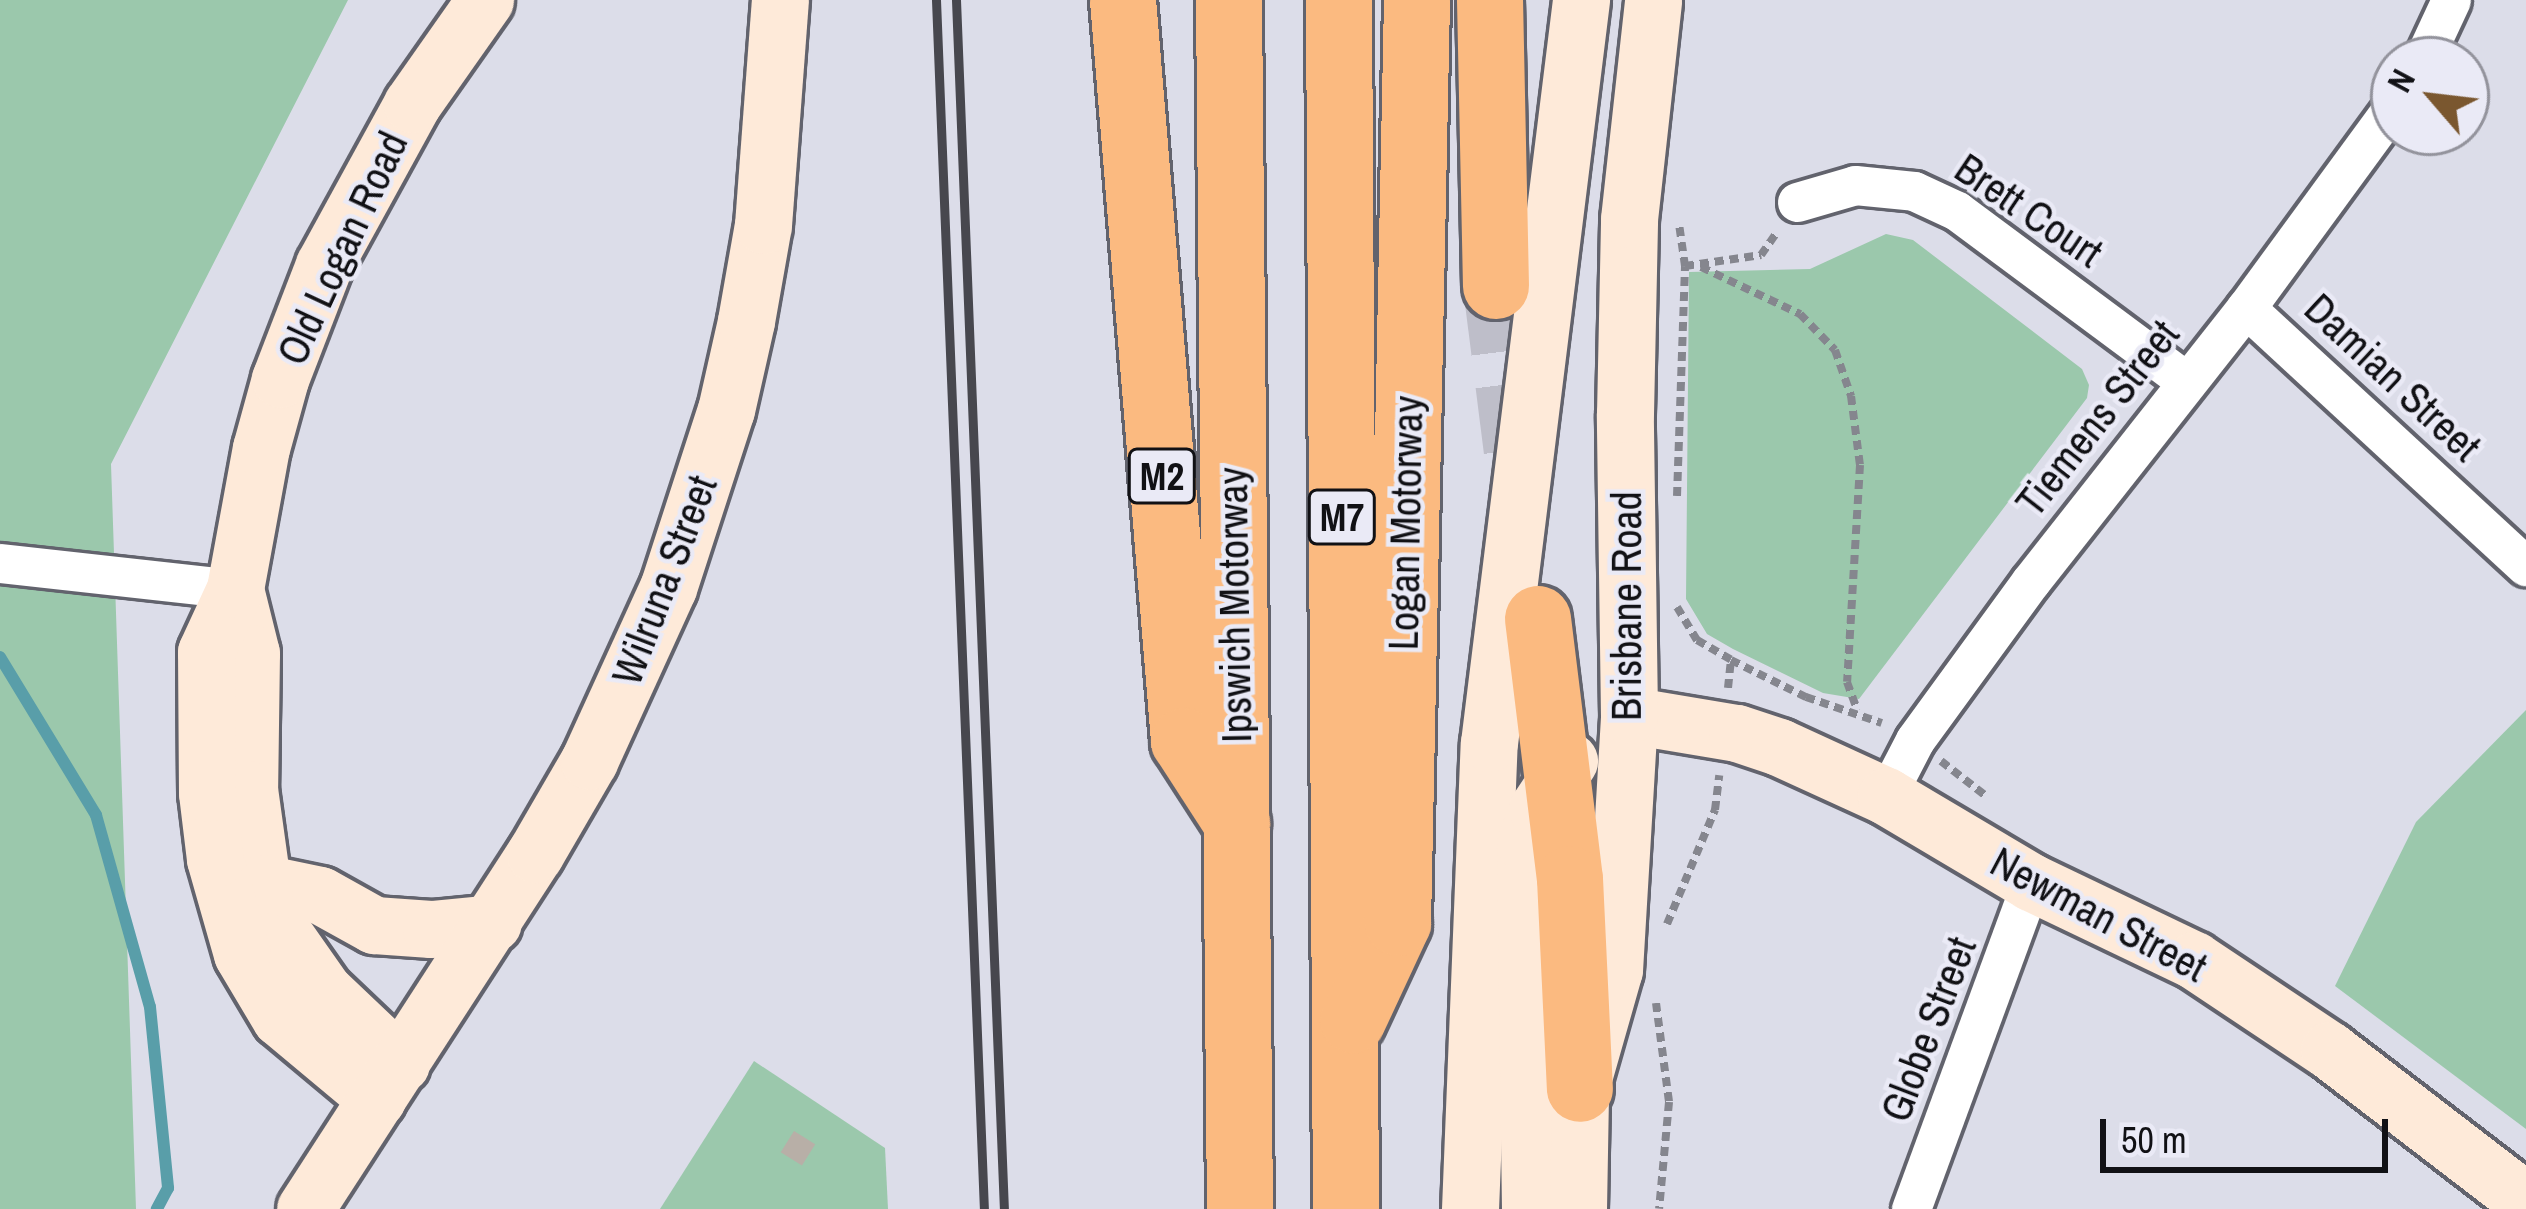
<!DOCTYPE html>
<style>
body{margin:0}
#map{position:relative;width:2526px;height:1209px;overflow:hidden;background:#dcdde9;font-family:"Archivo Narrow",sans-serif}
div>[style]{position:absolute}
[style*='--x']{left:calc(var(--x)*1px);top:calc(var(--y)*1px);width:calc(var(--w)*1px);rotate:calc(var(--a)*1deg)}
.green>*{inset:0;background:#9bc8ac}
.stream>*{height:12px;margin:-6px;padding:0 6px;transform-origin:6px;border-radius:6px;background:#599ea9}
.building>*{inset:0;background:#b8afa7;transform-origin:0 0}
.highway-tunnel>*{height:66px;margin-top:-33px;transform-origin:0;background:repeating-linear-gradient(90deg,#bebec9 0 66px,transparent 0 99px)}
.path>*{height:8px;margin-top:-4px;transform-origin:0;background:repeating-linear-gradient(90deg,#85868e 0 9px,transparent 0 15px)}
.roads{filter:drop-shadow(3px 0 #62636d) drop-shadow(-3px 0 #62636d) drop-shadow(0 3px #62636d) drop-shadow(0 -3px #62636d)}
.street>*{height:39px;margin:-19.5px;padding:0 19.5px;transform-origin:19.5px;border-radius:19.5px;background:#fff}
.secondary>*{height:57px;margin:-28.5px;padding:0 28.5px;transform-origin:28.5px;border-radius:28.5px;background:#feead9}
.highway>*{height:66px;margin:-33px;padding:0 33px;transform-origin:33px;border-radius:33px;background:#fbba80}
.rail>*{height:9px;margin:-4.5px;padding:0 4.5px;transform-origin:4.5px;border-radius:4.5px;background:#47474e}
span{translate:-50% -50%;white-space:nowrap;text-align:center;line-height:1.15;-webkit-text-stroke:9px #eaeaf6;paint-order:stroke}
.shield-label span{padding:3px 9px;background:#eaeaf6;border:3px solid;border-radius:9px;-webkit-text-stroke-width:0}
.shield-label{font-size:39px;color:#111115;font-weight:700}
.street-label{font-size:42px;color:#111115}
.north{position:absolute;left:2370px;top:36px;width:120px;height:120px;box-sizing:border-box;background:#eaeaf6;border:3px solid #93939c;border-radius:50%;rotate:298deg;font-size:33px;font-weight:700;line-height:48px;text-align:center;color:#111115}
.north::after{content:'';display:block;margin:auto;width:42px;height:54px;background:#7a572f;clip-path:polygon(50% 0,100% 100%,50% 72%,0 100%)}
.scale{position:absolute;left:2100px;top:1119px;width:288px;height:54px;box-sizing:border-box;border:6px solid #111115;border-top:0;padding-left:15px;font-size:36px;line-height:42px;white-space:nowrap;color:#111115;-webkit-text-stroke:9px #eaeaf6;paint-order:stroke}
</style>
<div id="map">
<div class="green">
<i style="clip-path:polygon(0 0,348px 0,111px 464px,136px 1209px,0 1209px)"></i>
<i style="clip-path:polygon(1886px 234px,1913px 240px,2082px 369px,2089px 385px,2087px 398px,1859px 699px,1823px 693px,1733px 649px,1707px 634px,1686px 599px,1689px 272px,1810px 269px)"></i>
<i style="clip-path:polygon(2526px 710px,2526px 1129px,2335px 986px,2416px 822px)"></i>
<i style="clip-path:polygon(754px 1061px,885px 1148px,888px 1209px,660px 1209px)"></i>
</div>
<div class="stream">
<i style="--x:0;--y:657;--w:185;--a:58.7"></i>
<i style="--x:96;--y:815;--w:199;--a:74.3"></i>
<i style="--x:150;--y:1007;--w:182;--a:84.3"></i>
<i style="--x:168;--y:1188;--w:24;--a:118"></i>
</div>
<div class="building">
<i style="left:794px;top:1131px;width:25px;height:25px;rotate:32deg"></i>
</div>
<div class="highway-tunnel">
<i style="--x:1496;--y:286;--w:176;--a:82.8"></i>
</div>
<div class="path">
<i style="--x:1685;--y:266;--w:77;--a:-8.2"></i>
<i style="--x:1761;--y:255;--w:29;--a:-55"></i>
<i style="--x:1701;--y:267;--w:110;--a:25.4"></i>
<i style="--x:1800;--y:314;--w:50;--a:45.8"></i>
<i style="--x:1835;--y:350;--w:49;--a:70.8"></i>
<i style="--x:1851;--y:396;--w:70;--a:82.6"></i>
<i style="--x:1860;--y:465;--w:217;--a:93.4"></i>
<i style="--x:1847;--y:682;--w:30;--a:70"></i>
<i style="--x:1677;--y:496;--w:230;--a:-88"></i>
<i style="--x:1685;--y:266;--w:42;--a:-98.1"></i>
<i style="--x:1677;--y:607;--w:39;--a:59"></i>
<i style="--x:1697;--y:640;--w:39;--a:30"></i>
<i style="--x:1731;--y:660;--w:84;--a:26.3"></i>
<i style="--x:1806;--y:697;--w:80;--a:18.9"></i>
<i style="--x:1728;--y:688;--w:28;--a:-84"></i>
<i style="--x:1941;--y:761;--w:57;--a:37.9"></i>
<i style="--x:1667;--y:924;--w:124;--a:-67.2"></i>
<i style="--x:1715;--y:810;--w:35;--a:-83"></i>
<i style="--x:1656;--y:1003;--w:100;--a:82.5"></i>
<i style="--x:1669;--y:1102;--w:107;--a:95.3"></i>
</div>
<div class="roads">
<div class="street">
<i style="--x:2423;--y:60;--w:66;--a:-65"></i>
<i style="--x:1797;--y:202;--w:60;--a:-16.3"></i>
<i style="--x:1855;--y:185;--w:59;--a:5.8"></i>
<i style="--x:1914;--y:191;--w:47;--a:24.9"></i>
<i style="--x:1957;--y:211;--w:285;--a:36.6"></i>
<i style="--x:2246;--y:308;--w:381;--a:42.7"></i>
<i style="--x:0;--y:563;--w:236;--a:6.3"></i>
<i style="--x:1886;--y:796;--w:63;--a:-62.6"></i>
<i style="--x:1915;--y:740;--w:197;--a:-53.9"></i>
<i style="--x:2031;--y:581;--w:347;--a:-51.8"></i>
<i style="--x:2246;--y:308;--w:250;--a:-53.8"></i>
<i style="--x:1911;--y:1209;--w:348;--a:-69.8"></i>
</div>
<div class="secondary">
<i style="--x:235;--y:589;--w:66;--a:76"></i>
<i style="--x:251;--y:653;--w:136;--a:90.8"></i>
<i style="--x:249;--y:789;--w:95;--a:82.1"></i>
<i style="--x:262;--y:883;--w:44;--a:69.9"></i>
<i style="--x:277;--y:924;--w:82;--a:55"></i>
<i style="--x:324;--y:991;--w:106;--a:43.5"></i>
<i style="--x:1629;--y:715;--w:109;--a:9.5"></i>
<i style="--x:1737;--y:733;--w:44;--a:18.4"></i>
<i style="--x:1779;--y:747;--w:118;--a:24.6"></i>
<i style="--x:1886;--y:796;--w:169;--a:30.7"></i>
<i style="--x:2031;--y:882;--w:181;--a:25.6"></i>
<i style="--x:2194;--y:960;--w:162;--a:33.7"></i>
<i style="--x:2329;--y:1050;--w:248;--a:37.5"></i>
<i style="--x:262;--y:883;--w:59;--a:11.7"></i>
<i style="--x:320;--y:895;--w:62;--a:29.1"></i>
<i style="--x:374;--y:925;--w:57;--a:4"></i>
<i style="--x:431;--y:929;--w:62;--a:-5.5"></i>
<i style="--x:377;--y:1099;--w:126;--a:-140.1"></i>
<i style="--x:280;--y:1018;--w:74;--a:-120.7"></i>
<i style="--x:242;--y:954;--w:99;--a:-105.9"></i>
<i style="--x:215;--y:859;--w:66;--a:-96.9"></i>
<i style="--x:207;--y:793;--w:141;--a:-90.4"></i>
<i style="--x:206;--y:652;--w:69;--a:-65.3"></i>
<i style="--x:235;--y:589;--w:143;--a:-79.6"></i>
<i style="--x:261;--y:448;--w:72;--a:-74.6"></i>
<i style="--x:280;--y:379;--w:122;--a:-68.9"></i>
<i style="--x:324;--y:265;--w:183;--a:-61.3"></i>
<i style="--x:412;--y:104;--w:127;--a:-54.9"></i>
<i style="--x:305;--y:1209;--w:423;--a:-57.1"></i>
<i style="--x:535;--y:854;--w:108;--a:-59.9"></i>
<i style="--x:589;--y:761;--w:190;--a:-65.5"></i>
<i style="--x:668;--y:588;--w:187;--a:-72"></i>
<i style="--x:726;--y:410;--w:91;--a:-77.3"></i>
<i style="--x:746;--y:321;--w:97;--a:-80"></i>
<i style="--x:763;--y:225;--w:226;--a:-85.7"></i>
<i style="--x:1470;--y:1209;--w:466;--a:-87.7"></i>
<i style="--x:1489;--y:743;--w:749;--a:-82.94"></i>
<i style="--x:1530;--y:1209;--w:365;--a:-90.8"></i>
<i style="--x:1525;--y:844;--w:37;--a:-71"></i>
<i style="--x:1537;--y:809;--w:58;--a:-56.3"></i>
<i style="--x:1578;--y:1209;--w:120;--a:-89"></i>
<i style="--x:1580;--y:1089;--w:124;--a:-74.1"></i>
<i style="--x:1614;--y:970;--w:255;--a:-86.6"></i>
<i style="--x:1629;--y:715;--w:301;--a:-90.8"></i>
<i style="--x:1625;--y:414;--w:195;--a:-88.8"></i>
<i style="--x:1629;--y:219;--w:220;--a:-83.7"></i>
</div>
<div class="highway">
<i style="--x:1123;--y:0;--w:744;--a:85.29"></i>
<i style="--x:1184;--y:741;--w:98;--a:57.1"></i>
<i style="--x:1229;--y:0;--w:1209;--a:89.48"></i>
<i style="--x:1339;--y:0;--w:1209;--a:89.67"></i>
<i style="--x:1490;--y:0;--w:286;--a:88.8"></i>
<i style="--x:1538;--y:619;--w:262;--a:83"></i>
<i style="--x:1570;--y:879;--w:210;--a:87.3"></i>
<i style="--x:1353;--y:1020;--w:107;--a:-65.1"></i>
<i style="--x:1398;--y:923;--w:923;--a:-88.82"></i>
</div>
</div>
<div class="rail">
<i style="--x:936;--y:0;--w:1210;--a:87.73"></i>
<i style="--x:956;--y:0;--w:1210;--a:87.73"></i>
</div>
<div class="shield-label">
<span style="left:1162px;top:476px">M2</span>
<span style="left:1342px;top:517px">M7</span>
</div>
<div class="street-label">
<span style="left:2029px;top:210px;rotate:34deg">Brett Court</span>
<span style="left:342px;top:248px;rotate:-65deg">Old Logan Road</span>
<span style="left:2393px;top:377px;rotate:43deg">Damian Street</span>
<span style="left:2097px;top:418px;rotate:-52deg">Tiemens Street</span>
<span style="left:1405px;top:523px;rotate:-89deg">Logan Motorway</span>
<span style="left:664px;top:580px;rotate:-69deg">Wilruna Street</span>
<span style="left:1234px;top:605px;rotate:-91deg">Ipswich Motorway</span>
<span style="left:1626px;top:606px;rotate:-90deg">Brisbane Road</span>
<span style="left:2099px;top:914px;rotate:28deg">Newman Street</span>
<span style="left:1928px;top:1029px;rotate:-69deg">Globe Street</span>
</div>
<div class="north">N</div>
<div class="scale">50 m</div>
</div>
